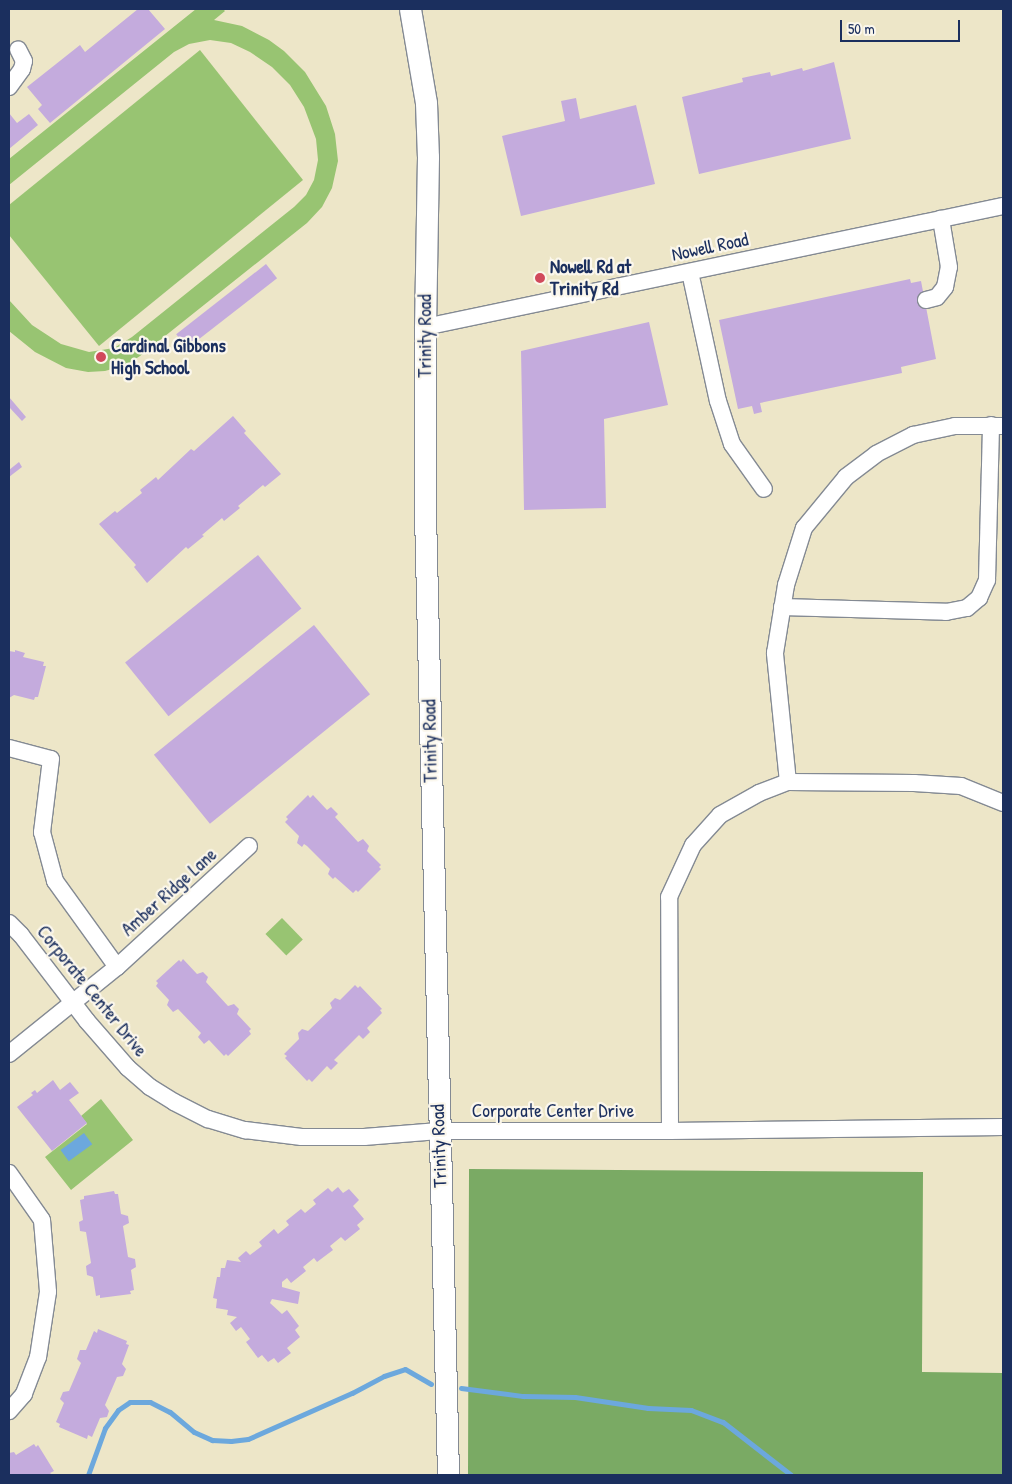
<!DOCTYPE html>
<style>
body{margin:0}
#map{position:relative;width:1012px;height:1484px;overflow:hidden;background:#ede6c8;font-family:"Patrick Hand",sans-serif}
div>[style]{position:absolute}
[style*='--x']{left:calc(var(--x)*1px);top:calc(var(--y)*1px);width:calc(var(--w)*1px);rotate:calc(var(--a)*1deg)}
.green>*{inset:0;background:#98c472;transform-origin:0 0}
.forest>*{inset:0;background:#7aaa64}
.water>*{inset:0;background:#6ca8dd;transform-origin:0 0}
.stream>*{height:5px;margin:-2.5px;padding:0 2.5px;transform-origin:2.5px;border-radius:2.5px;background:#6ca8dd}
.building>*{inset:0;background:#c4abdd;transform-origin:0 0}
.roads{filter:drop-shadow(1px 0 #848a93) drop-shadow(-1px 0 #848a93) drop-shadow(0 1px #848a93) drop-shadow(0 -1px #848a93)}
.minor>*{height:16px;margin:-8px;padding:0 8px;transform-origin:8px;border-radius:8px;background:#fff}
.major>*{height:21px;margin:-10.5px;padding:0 10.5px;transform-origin:10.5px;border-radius:10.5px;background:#fff}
.dots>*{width:14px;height:14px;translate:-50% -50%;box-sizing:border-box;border:2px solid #fbf7ec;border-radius:50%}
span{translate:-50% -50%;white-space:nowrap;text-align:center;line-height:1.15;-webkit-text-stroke:4.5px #fbf7ec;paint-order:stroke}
.street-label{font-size:19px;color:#1b2f5e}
.poi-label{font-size:19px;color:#1b2f5e;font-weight:700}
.left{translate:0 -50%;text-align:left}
.frame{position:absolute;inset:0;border:10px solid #1b2f5e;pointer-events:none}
.scale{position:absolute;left:840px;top:20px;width:120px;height:22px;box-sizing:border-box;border:2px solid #1b2f5e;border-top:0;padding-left:6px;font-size:15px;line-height:18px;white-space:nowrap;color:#1b2f5e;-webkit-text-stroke:4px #fbf7ec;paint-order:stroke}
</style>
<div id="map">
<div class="green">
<i style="clip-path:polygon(196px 9px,223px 9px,225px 11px,214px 20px,242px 26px,269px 40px,284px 51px,305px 72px,326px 106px,335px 134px,338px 161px,332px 188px,322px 207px,307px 223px,140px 356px,126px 365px,105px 371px,88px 372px,66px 368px,35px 352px,9px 331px,9px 300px,32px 325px,61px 344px,89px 352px,114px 348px,132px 337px,294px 207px,306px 195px,314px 180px,318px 160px,316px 139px,304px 107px,290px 85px,272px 67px,250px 52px,231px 43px,210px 40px,189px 44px,174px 52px,9px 185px,9px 159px)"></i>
<i style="clip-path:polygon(200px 50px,303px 180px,99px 346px,9px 235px,9px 205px)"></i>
<i style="left:282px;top:918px;width:30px;height:23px;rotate:46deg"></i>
<i style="clip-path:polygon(101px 1099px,133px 1140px,71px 1190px,45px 1157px,87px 1124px,81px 1116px)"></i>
</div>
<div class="forest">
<i style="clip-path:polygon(469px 1169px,923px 1172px,922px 1372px,1003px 1373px,1003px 1475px,468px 1475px)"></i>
</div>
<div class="water">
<i style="left:84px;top:1133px;width:14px;height:29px;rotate:54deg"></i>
</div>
<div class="stream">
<i style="--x:461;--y:1388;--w:63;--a:7.4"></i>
<i style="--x:523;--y:1396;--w:52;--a:1.1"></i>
<i style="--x:575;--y:1397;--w:74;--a:8.6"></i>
<i style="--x:648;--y:1408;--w:43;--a:2.7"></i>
<i style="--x:691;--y:1410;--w:34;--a:21"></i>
<i style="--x:723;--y:1422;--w:86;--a:37.9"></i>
<i style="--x:88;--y:1475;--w:50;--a:-70.1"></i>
<i style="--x:105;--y:1428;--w:22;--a:-54"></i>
<i style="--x:118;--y:1410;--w:14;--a:-34"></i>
<i style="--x:130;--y:1402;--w:20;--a:0"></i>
<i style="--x:150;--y:1402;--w:22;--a:27"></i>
<i style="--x:170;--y:1412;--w:31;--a:40"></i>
<i style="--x:194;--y:1432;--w:20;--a:24"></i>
<i style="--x:212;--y:1440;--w:19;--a:3"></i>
<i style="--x:231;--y:1441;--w:17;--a:-7"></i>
<i style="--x:248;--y:1439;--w:114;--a:-23.9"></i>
<i style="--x:352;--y:1393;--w:36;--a:-28"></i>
<i style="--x:384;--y:1376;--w:22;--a:-18"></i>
<i style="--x:405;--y:1369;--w:30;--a:30"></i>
</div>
<div class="building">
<i style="clip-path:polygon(138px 9px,148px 9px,165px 29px,50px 123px,38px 109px,42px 105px,27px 87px,80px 45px,85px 52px)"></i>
<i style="clip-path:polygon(834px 62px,851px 139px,699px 174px,682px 97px,743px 82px,742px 78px,770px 72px,771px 76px,802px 68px,803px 71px)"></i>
<i style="clip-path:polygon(576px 98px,580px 119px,636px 105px,655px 184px,521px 216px,502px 136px,565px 121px,561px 101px)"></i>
<i style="clip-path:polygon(9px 113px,17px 123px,29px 114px,38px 125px,9px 149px)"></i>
<i style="left:266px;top:264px;width:18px;height:114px;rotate:52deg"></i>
<i style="clip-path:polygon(910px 279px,911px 283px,921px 281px,936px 359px,901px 367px,902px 373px,760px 403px,762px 412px,754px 414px,752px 406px,738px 409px,719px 320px)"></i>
<i style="clip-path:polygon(649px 322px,668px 405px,604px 419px,606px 508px,524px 510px,521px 351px)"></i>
<i style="clip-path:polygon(9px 397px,26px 417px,22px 421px,9px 407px)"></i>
<i style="clip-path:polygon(233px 416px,246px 431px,244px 433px,281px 474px,265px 487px,263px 485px,238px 506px,240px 508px,224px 521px,222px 518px,202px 535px,204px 536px,188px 549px,186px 547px,147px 583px,134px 567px,136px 565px,99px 524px,115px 511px,117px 513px,142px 493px,140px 490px,156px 477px,158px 480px,191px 449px,194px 451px)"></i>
<i style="clip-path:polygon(19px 462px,22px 467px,9px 477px,9px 470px)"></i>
<i style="left:258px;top:555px;width:69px;height:171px;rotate:51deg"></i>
<i style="left:314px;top:625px;width:89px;height:206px;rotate:51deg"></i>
<i style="clip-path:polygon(15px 650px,25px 653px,23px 657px,44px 662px,43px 666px,46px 666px,38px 697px,35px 697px,34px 700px,14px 695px,9px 698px,9px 651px,15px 652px)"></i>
<i style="clip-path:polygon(308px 795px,310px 798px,313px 795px,327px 810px,331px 807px,338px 814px,335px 817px,358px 842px,363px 839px,369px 846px,367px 851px,381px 865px,379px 867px,381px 869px,358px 892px,356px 890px,353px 893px,335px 877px,333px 879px,328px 874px,330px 869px,307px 846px,304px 844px,302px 847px,297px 843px,299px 836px,285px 822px,288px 819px,286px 817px)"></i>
<i style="clip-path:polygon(183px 959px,197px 974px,203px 972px,208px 977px,206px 982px,228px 1006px,234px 1004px,239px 1009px,237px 1014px,251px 1029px,249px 1031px,251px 1034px,228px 1056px,226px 1054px,224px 1056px,209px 1040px,204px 1044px,198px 1037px,201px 1033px,178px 1009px,173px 1012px,167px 1005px,169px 1000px,156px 986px,158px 983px,156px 981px,179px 960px,181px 962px)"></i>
<i style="clip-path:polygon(355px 985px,358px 988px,360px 986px,382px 1009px,380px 1010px,382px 1013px,367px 1028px,370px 1032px,363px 1039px,359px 1035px,334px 1060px,338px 1063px,331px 1070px,327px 1066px,312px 1082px,309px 1079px,307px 1081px,285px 1058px,287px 1056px,284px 1054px,299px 1039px,298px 1033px,302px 1029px,308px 1031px,332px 1008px,330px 1003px,335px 998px,340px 1000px)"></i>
<i style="clip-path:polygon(53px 1080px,60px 1090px,70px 1082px,79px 1093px,69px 1100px,87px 1123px,52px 1151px,17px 1107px,33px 1095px,31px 1093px,35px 1090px,37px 1093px)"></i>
<i style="clip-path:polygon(338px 1187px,343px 1193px,349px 1189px,359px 1200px,353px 1206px,364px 1219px,357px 1225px,360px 1229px,345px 1241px,341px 1237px,330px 1246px,333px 1250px,317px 1262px,314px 1258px,303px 1267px,306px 1271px,291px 1283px,287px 1278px,282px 1282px,282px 1287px,300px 1292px,298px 1304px,272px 1299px,270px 1303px,282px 1314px,287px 1310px,299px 1326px,295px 1330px,300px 1337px,287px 1348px,291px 1353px,278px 1363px,274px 1358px,268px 1362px,262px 1355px,258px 1358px,246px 1342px,250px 1339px,241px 1327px,236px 1331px,230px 1323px,237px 1317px,227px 1315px,228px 1310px,216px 1308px,217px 1299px,213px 1298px,217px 1277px,220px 1277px,221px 1268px,225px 1268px,227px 1260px,241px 1262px,238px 1258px,246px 1251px,250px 1255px,262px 1246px,259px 1242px,274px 1229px,278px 1234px,289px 1225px,286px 1221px,301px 1209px,305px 1213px,316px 1204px,313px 1200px,328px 1188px,332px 1192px)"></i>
<i style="clip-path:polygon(114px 1191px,115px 1194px,118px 1194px,121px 1214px,128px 1216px,129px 1223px,123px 1226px,128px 1257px,135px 1259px,136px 1267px,131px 1270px,134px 1290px,130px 1291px,131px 1294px,100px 1298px,100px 1295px,96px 1296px,93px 1277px,87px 1275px,86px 1266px,91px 1263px,86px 1232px,80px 1231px,79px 1222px,83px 1220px,80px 1200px,84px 1199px,84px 1196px)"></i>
<i style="clip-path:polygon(98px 1329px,127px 1341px,126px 1344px,129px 1345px,122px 1364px,126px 1369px,123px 1376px,117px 1377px,105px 1405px,109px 1411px,107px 1417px,100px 1418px,92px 1437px,88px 1435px,87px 1439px,59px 1427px,60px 1424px,56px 1422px,64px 1403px,60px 1399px,63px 1392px,69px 1391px,81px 1363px,77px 1359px,80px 1350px,86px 1350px,94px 1331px,97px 1333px)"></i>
<i style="clip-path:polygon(34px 1444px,36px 1447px,38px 1445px,54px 1471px,50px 1473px,52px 1475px,9px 1475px,9px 1453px,14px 1452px,16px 1455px)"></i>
</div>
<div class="roads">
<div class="minor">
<i style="--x:9;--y:87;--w:22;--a:-54"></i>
<i style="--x:22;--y:69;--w:8;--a:-76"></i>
<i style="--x:24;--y:61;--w:13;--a:-117"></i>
<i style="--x:690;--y:272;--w:132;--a:77.8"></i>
<i style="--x:718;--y:401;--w:45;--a:72"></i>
<i style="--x:732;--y:444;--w:55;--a:54.6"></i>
<i style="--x:926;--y:300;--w:11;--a:-15"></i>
<i style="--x:937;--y:297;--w:13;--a:-51"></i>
<i style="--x:945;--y:287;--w:20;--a:-79"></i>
<i style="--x:949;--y:267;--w:49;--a:-99.5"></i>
<i style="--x:425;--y:327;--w:591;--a:-11.82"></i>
<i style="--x:782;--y:607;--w:164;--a:1.7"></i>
<i style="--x:946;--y:612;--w:21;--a:-11"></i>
<i style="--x:967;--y:608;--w:16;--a:-40"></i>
<i style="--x:979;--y:598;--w:20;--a:-66"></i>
<i style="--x:987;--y:580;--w:155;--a:-88.5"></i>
<i style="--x:9;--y:748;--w:43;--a:14.7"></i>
<i style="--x:51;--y:759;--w:74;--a:97"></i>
<i style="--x:42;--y:832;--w:51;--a:75.1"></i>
<i style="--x:55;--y:881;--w:106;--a:54.2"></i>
<i style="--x:788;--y:782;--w:130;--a:-95.8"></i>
<i style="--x:775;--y:653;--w:69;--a:-80.8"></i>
<i style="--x:786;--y:585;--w:60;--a:-72.5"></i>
<i style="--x:804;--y:528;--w:66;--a:-50.5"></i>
<i style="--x:846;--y:477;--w:38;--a:-37"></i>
<i style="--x:876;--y:454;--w:42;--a:-27.2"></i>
<i style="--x:913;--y:435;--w:43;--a:-12.1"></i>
<i style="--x:955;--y:426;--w:48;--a:0"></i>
<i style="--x:9;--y:923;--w:17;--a:45"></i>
<i style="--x:21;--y:935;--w:108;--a:52.5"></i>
<i style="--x:87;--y:1021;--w:62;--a:48.9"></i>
<i style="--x:128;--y:1068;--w:29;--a:41"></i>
<i style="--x:150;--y:1087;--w:28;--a:32"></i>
<i style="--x:174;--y:1102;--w:38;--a:27"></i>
<i style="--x:208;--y:1119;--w:39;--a:17"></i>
<i style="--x:245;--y:1130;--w:57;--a:7"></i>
<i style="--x:302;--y:1137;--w:62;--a:0"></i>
<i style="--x:364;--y:1137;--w:75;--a:-4.6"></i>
<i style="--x:439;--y:1131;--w:231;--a:0"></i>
<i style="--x:670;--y:1131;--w:333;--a:-0.7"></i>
<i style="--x:9;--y:1054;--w:139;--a:-38.9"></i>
<i style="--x:117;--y:967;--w:179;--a:-42.5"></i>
<i style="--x:670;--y:1131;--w:234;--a:-90.2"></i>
<i style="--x:669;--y:897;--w:57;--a:-65.2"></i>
<i style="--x:693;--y:845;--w:40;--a:-48"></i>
<i style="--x:720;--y:815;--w:45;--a:-29.4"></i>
<i style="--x:759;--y:793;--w:31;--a:-21"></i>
<i style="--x:788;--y:782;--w:126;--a:0.5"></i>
<i style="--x:914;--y:783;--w:47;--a:3.7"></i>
<i style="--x:961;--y:786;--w:45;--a:22"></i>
<i style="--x:9;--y:1173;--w:57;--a:54.9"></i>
<i style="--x:42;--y:1220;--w:72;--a:85.2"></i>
<i style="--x:48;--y:1292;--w:66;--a:98.7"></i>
<i style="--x:38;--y:1357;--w:40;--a:111"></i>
<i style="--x:24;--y:1394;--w:23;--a:131"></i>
</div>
<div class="major">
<i style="--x:410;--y:9;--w:95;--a:80.3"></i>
<i style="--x:426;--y:103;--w:54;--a:87.9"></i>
<i style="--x:428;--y:157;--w:170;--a:91"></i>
<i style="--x:425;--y:327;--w:186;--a:90"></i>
<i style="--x:425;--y:513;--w:962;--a:88.63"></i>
</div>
</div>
<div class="dots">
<i style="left:540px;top:278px;background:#d1495b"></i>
<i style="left:101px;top:357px;background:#d1495b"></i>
</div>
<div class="street-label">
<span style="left:710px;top:247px;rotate:-12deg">Nowell Road</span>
<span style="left:425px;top:336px;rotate:-90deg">Trinity Road</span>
<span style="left:430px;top:741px;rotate:-91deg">Trinity Road</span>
<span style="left:169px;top:892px;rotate:-42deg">Amber Ridge Lane</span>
<span style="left:92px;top:991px;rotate:51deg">Corporate Center Drive</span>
<span style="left:553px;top:1111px">Corporate Center Drive</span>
<span style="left:439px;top:1146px;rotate:-92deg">Trinity Road</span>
</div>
<div class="poi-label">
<span class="left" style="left:550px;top:278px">Nowell Rd at<br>Trinity Rd</span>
<span class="left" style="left:111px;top:357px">Cardinal Gibbons<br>High School</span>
</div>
<div class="frame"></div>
<div class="scale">50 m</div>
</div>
